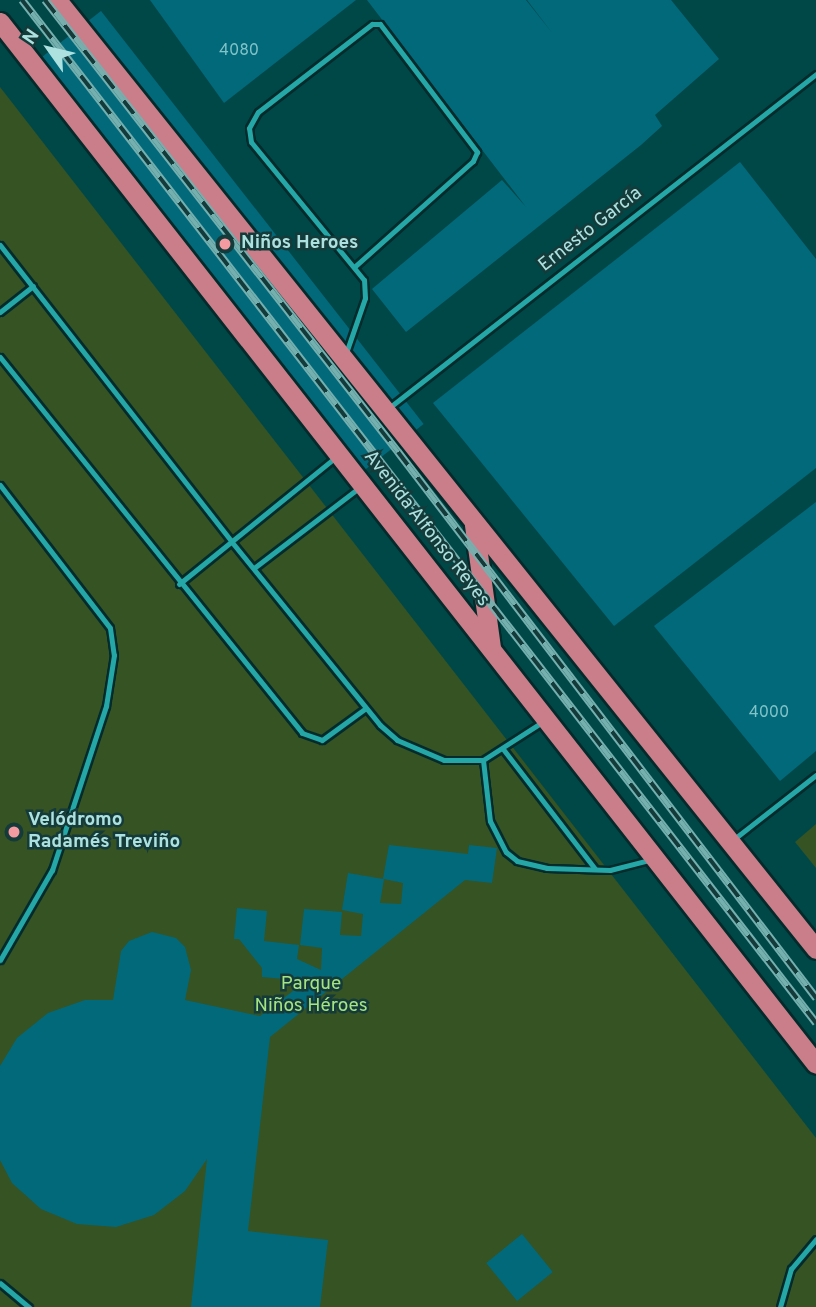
<!DOCTYPE html>
<meta charset="utf-8">
<style>
body{margin:0}
#map{position:relative;width:816px;height:1307px;overflow:hidden;background:#004848;font-family:Overpass,sans-serif}
div>[style]{position:absolute}
[style*='--x']{left:calc(var(--x)*1px);top:calc(var(--y)*1px);width:calc(var(--w)*1px);rotate:calc(var(--a)*1deg)}
.green>*{inset:0;background:#355323}
.building>*{inset:0;background:#02697b;transform-origin:0 0}
.roads{filter:drop-shadow(2px 0 #032b2b) drop-shadow(-2px 0 #032b2b) drop-shadow(0 2px #032b2b) drop-shadow(0 -2px #032b2b)}
.service>*{height:5px;margin:-2.5px;padding:0 2.5px;transform-origin:2.5px;border-radius:2.5px;background:#25a7a7}
.trunk>*{height:19px;margin:-9.5px;padding:0 9.5px;transform-origin:9.5px;border-radius:9.5px;background:#ca7e8a}
.rail>*{height:8px;margin-top:-4px;transform-origin:0;background:repeating-linear-gradient(90deg,#153a3a 0 16px,#75afae 0 32px);box-sizing:border-box;border-block:2px solid #75afae}
.dots>*{width:19px;height:19px;translate:-50% -50%;box-sizing:border-box;border:4px solid #153a3a;border-radius:50%}
span{translate:-50% -50%;white-space:nowrap;text-align:center;line-height:1.15;-webkit-text-stroke:5px #153a3a;paint-order:stroke}
.number-label{font-size:16px;color:#82c3c7}
.number-label span{-webkit-text-stroke-width:0}
.street-label{font-size:19px;color:#ade1e0}
.poi-label{font-size:19px;color:#ade1e0;font-weight:700}
.left{translate:0 -50%;text-align:left}
.park-label{font-size:19px;color:#a5e482}
.north{position:absolute;left:14px;top:14px;width:70px;height:70px;-webkit-text-stroke:5px #153a3a;paint-order:stroke;rotate:304deg;font-size:19px;font-weight:700;line-height:28px;text-align:center;color:#ade1e0}
.north::after{content:'';display:block;margin:auto;width:24px;height:32px;background:#ade1e0;clip-path:polygon(50% 0,100% 100%,50% 72%,0 100%)}
</style>
<div id="map">
<div class="green">
<i style="clip-path:polygon(0 87px,816px 1138px,816px 1307px,0 1307px)"></i>
<i style="clip-path:polygon(816px 824px,816px 868px,795px 842px)"></i>
</div>
<div class="building">
<i style="clip-path:polygon(150px 0,356px 0,224px 103px)"></i>
<i style="clip-path:polygon(367px 0,526px 0,553px 34px,527px 0,671px 0,719px 59px,655px 115px,662px 126px,641px 145px,406px 332px,372px 289px,502px 180px,526px 207px)"></i>
<i style="left:101px;top:11px;width:524px;height:94px;rotate:52deg"></i>
<i style="clip-path:polygon(740px 162px,816px 259px,816px 468px,614px 626px,433px 403px)"></i>
<i style="clip-path:polygon(816px 502px,816px 751px,780px 781px,654px 626px)"></i>
<i style="clip-path:polygon(evenodd,389px 845px,468px 854px,469px 845px,497px 848px,492px 883px,465px 880px,270px 1037px,248px 1231px,328px 1240px,320px 1307px,191px 1307px,207px 1159px,185px 1191px,154px 1215px,116px 1227px,77px 1224px,41px 1209px,12px 1183px,0 1160px,0 1066px,17px 1038px,48px 1013px,85px 1000px,113px 1000px,121px 951px,129px 941px,152px 932px,176px 938px,185px 947px,191px 970px,185px 1000px,260px 1016px,293px 991px,296px 980px,262px 977px,262px 968px,239px 939px,234px 939px,237px 908px,267px 911px,264px 941px,299px 945px,297px 959px,321px 970px,322px 948px,300px 945px,304px 909px,342px 912px,340px 935px,361px 936px,363px 914px,342px 910px,348px 873px,383px 879px,389px 845px,384px 879px,403px 883px,401px 904px,380px 903px,384px 879px)"></i>
<i style="left:522px;top:1234px;width:49px;height:46px;rotate:51deg"></i>
</div>
<div class="roads">
<div class="service">
<i style="--x:0;--y:245;--w:375;--a:52"></i>
<i style="--x:231;--y:541;--w:237;--a:51"></i>
<i style="--x:380;--y:725;--w:23;--a:41"></i>
<i style="--x:397;--y:740;--w:51;--a:23.1"></i>
<i style="--x:444;--y:760;--w:39;--a:0"></i>
<i style="--x:483;--y:760;--w:72;--a:-32.6"></i>
<i style="--x:0;--y:312;--w:42;--a:-38.2"></i>
<i style="--x:346;--y:353;--w:58;--a:-70.9"></i>
<i style="--x:365;--y:298;--w:18;--a:-93"></i>
<i style="--x:364;--y:280;--w:178;--a:-129.3"></i>
<i style="--x:251;--y:142;--w:14;--a:-98"></i>
<i style="--x:249;--y:128;--w:18;--a:-61"></i>
<i style="--x:258;--y:112;--w:144;--a:-37.7"></i>
<i style="--x:372;--y:24;--w:8;--a:0"></i>
<i style="--x:380;--y:24;--w:161;--a:52.8"></i>
<i style="--x:477;--y:152;--w:10;--a:114"></i>
<i style="--x:473;--y:161;--w:159;--a:138.3"></i>
<i style="--x:0;--y:357;--w:482;--a:51.2"></i>
<i style="--x:302;--y:733;--w:21;--a:19"></i>
<i style="--x:322;--y:740;--w:54;--a:-36"></i>
<i style="--x:390;--y:407;--w:541;--a:-38.01"></i>
<i style="--x:0;--y:485;--w:180;--a:52.4"></i>
<i style="--x:110;--y:628;--w:27;--a:82"></i>
<i style="--x:114;--y:655;--w:52;--a:98.9"></i>
<i style="--x:106;--y:706;--w:173;--a:108.2"></i>
<i style="--x:52;--y:870;--w:104;--a:120"></i>
<i style="--x:254;--y:568;--w:133;--a:-37.4"></i>
<i style="--x:179;--y:584;--w:202;--a:-39"></i>
<i style="--x:503;--y:749;--w:151;--a:52.5"></i>
<i style="--x:483;--y:760;--w:61;--a:83.5"></i>
<i style="--x:490;--y:821;--w:35;--a:63"></i>
<i style="--x:506;--y:852;--w:14;--a:39"></i>
<i style="--x:517;--y:861;--w:31;--a:13"></i>
<i style="--x:547;--y:868;--w:63;--a:1.8"></i>
<i style="--x:610;--y:870;--w:40;--a:-14.4"></i>
<i style="--x:734;--y:839;--w:104;--a:-38"></i>
<i style="--x:0;--y:1283;--w:38;--a:40"></i>
<i style="--x:780;--y:1307;--w:40;--a:-74"></i>
<i style="--x:791;--y:1269;--w:39;--a:-50"></i>
</div>
<div class="trunk">
<i style="--x:57;--y:0;--w:1215;--a:51.35"></i>
<i style="--x:0;--y:22;--w:1323;--a:51.94"></i>
<i style="--x:474;--y:525;--w:124;--a:82.1"></i>
</div>
</div>
<div class="rail">
<i style="--x:22;--y:0;--w:1295;--a:52.18"></i>
<i style="--x:45;--y:0;--w:574;--a:52.01"></i>
<i style="--x:398;--y:452;--w:688;--a:52.56"></i>
</div>
<div class="dots">
<i style="left:225px;top:244px;background:#f49aa1"></i>
<i style="left:14px;top:832px;background:#f49aa1"></i>
</div>
<div class="number-label">
<span style="left:239px;top:51px">4080</span>
<span style="left:769px;top:713px">4000</span>
</div>
<div class="street-label">
<span style="left:591px;top:230px;rotate:-38deg">Ernesto García</span>
<span style="left:426px;top:529px;rotate:52deg">Avenida Alfonso Reyes</span>
</div>
<div class="poi-label">
<span class="left" style="left:241px;top:244px">Niños Heroes</span>
<span class="left" style="left:28px;top:832px">Velódromo<br>Radamés Treviño</span>
</div>
<div class="park-label">
<span style="left:311px;top:996px">Parque<br>Niños Héroes</span>
</div>
<div class="north">N</div>
</div>
